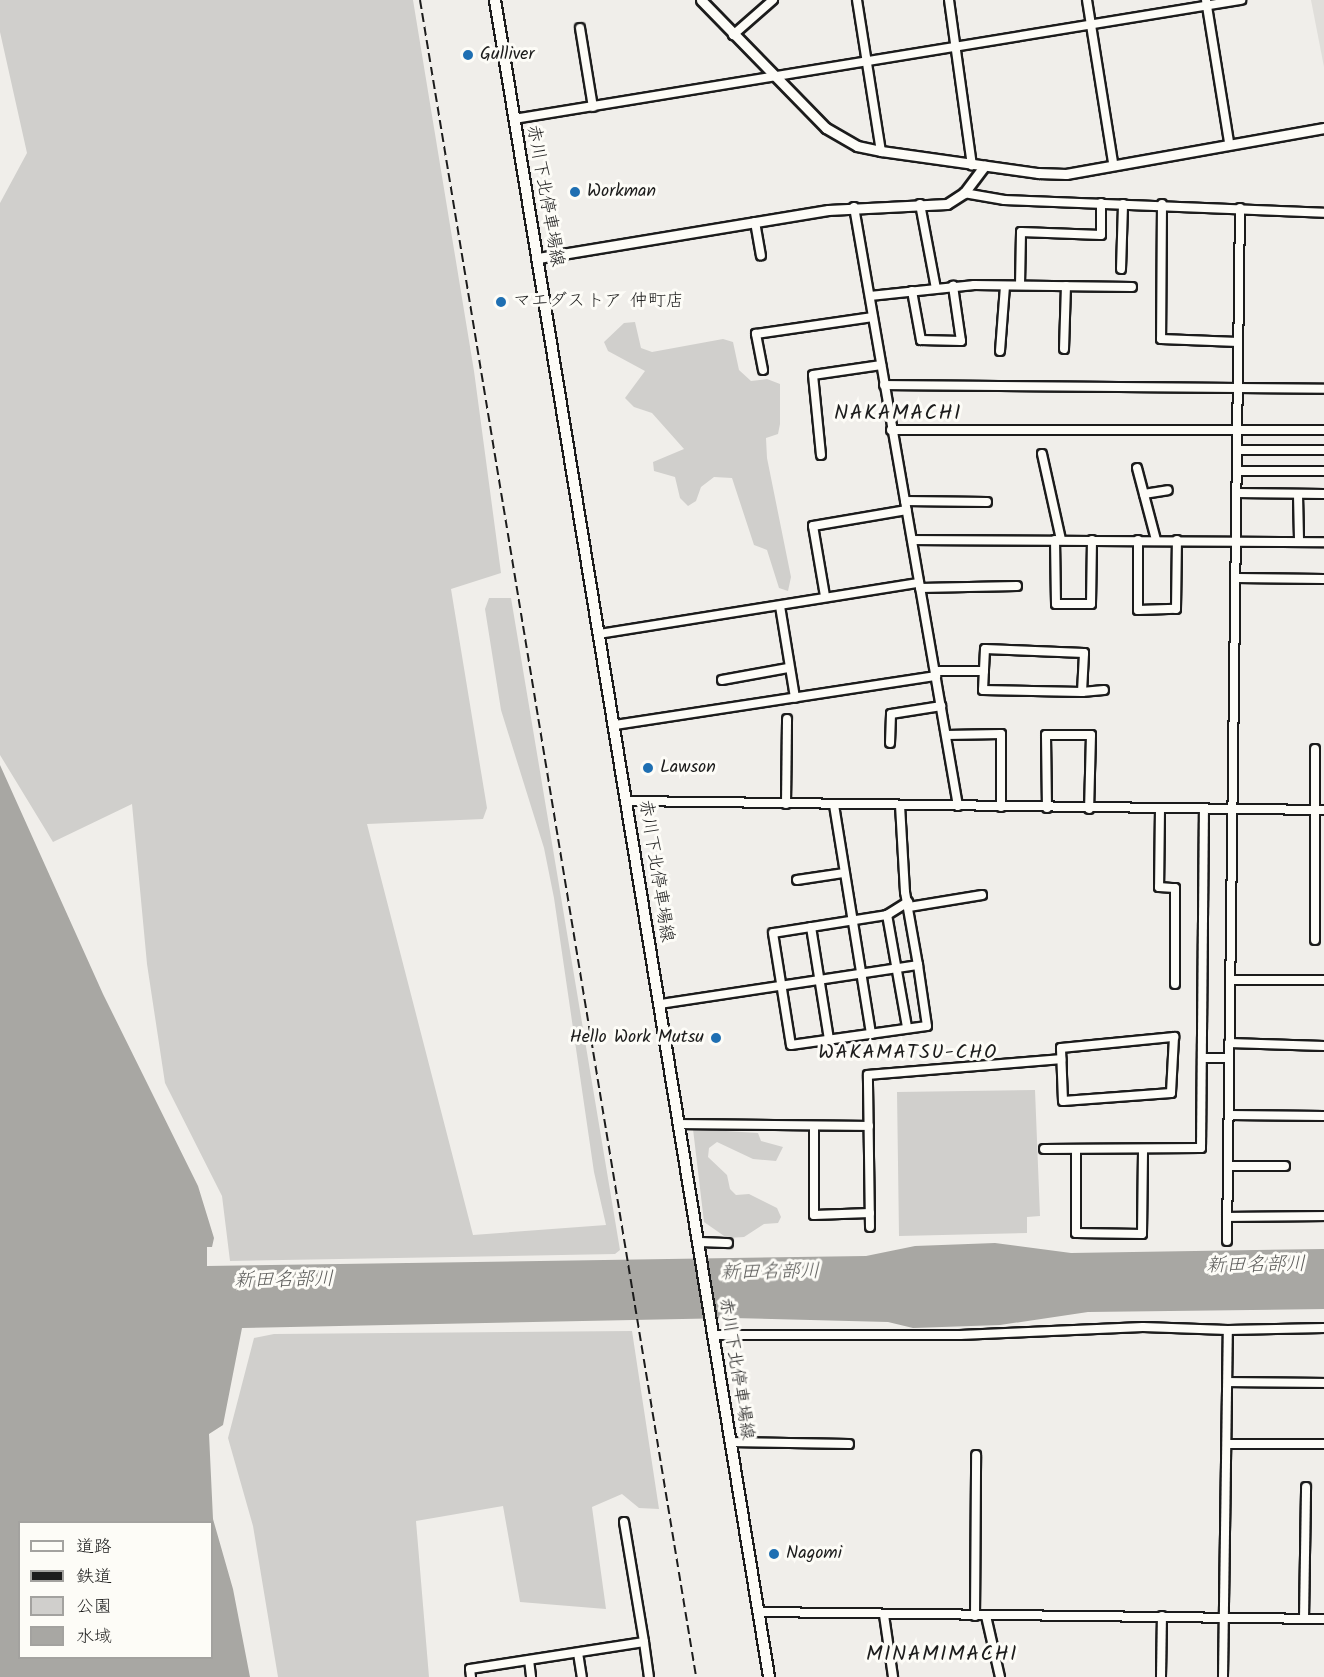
<!DOCTYPE html>
<meta charset="utf-8">
<style>
body{margin:0}
#map{position:relative;width:1324px;height:1677px;overflow:hidden;background:#f0eeea;font-family:Kalam,"Klee One",sans-serif}
div>[style]{position:absolute}
[style*='--x']{left:calc(var(--x)*1px);top:calc(var(--y)*1px);width:calc(var(--w)*1px);rotate:calc(var(--a)*1deg)}
.built>*{inset:0;background:#e0deda}
.green>*{inset:0;background:#d0cfcc}
.water>*{inset:0;background:#a8a7a3}
.roads{filter:drop-shadow(2px 0 #1c1c1c) drop-shadow(-2px 0 #1c1c1c) drop-shadow(0 2px #1c1c1c) drop-shadow(0 -2px #1c1c1c)}
.minor>*{height:8px;margin:-4px;padding:0 4px;transform-origin:4px;border-radius:4px;background:#fdfcf7}
.tertiary>*{height:9px;margin:-4.5px;padding:0 4.5px;transform-origin:4.5px;border-radius:4.5px;background:#fdfcf7}
.secondary>*{height:10px;margin:-5px;padding:0 5px;transform-origin:5px;border-radius:5px;background:#fdfcf7}
.rail>*{height:2px;margin-top:-1px;transform-origin:0;background:repeating-linear-gradient(90deg,#1c1c1c 0 9px,transparent 0 13.5px)}
.dots>*{width:16px;height:16px;translate:-50% -50%;box-sizing:border-box;border:3px solid #fdfcf7;border-radius:50%}
span{translate:-50% -50%;white-space:nowrap;text-align:center;line-height:1.15;-webkit-text-stroke:6px #fdfcf7;paint-order:stroke}
.poi-label{font-size:18px;color:#1c1c1c}
.left{translate:0 -50%;text-align:left}
.right{translate:-100% -50%;text-align:right}
.street-label{font-size:18px;color:#1c1c1c}
.neighbourhood-label{font-size:20px;color:#1c1c1c;letter-spacing:1.5px}
.water-label{font-size:20px;color:#5b5b59;font-style:italic}
.quarter-label{font-size:21px;color:#1c1c1c;letter-spacing:1.5px}
.legend{position:absolute;left:18px;top:1521px;width:195px;height:138px;box-sizing:border-box;background:#fdfcf7;border:2px solid #a3a29f;margin:0;padding:8px 10px;list-style:none;font-size:18px;color:#1c1c1c}
.legend li{display:flex;align-items:center;gap:12px;height:30px}
.legend b{width:30px;border:2px solid #a3a29f}
</style>
<div id="map">
<div class="built">
<i style="clip-path:polygon(1311px 0,1324px 0,1324px 67px)"></i>
</div>
<div class="green">
<i style="clip-path:polygon(0 0,413px 0,474px 371px,501px 573px,451px 589px,487px 808px,483px 819px,367px 824px,473px 1235px,606px 1225px,594px 1172px,554px 898px,544px 848px,501px 710px,485px 609px,489px 598px,511px 598px,620px 1250px,615px 1254px,230px 1261px,222px 1196px,165px 1083px,147px 964px,132px 804px,53px 842px,0 755px,0 203px,27px 153px,0 32px)"></i>
<i style="clip-path:polygon(635px 322px,641px 348px,652px 352px,723px 339px,733px 342px,739px 370px,751px 381px,767px 379px,780px 384px,780px 424px,778px 434px,766px 438px,767px 458px,791px 577px,788px 591px,779px 588px,767px 550px,754px 545px,732px 478px,714px 477px,701px 487px,696px 501px,688px 506px,680px 498px,675px 477px,654px 471px,653px 462px,684px 449px,652px 413px,634px 407px,625px 398px,645px 371px,608px 351px,604px 342px,624px 323px)"></i>
<i style="clip-path:polygon(1035px 1090px,1040px 1216px,1027px 1217px,1027px 1233px,899px 1236px,897px 1092px)"></i>
<i style="clip-path:polygon(693px 1129px,758px 1133px,761px 1141px,783px 1147px,776px 1161px,753px 1159px,717px 1142px,709px 1148px,708px 1157px,727px 1175px,730px 1189px,736px 1195px,749px 1194px,777px 1208px,781px 1217px,778px 1223px,764px 1224px,744px 1237px,727px 1238px,704px 1222px)"></i>
<i style="clip-path:polygon(632px 1331px,659px 1509px,639px 1508px,622px 1494px,592px 1507px,606px 1609px,520px 1602px,503px 1506px,416px 1521px,429px 1677px,278px 1677px,253px 1526px,228px 1438px,254px 1338px,274px 1334px)"></i>
</div>
<div class="water">
<i style="clip-path:polygon(evenodd,0 765px,103px 994px,198px 1186px,214px 1238px,212px 1247px,207px 1247px,207px 1266px,866px 1256px,915px 1246px,995px 1243px,1071px 1253px,1324px 1249px,1324px 1309px,1088px 1312px,1000px 1325px,913px 1328px,888px 1322px,732px 1318px,242px 1328px,223px 1425px,209px 1434px,213px 1519px,233px 1589px,250px 1677px,0 1677px,0 765px,20px 1522px,212px 1522px,212px 1658px,20px 1658px,20px 1522px)"></i>
</div>
<div class="roads">
<div class="minor">
<i style="--x:857;--y:0;--w:153;--a:81"></i>
<i style="--x:949;--y:0;--w:167;--a:82.1"></i>
<i style="--x:1087;--y:0;--w:165;--a:80.9"></i>
<i style="--x:1206;--y:0;--w:144;--a:80.8"></i>
<i style="--x:580;--y:28;--w:80;--a:80.7"></i>
<i style="--x:733;--y:35;--w:53;--a:-41.2"></i>
<i style="--x:514;--y:119;--w:737;--a:-9.3"></i>
<i style="--x:964;--y:193;--w:41;--a:9.9"></i>
<i style="--x:1004;--y:200;--w:320;--a:2.3"></i>
<i style="--x:920;--y:204;--w:86;--a:79.3"></i>
<i style="--x:1162;--y:204;--w:135;--a:90.4"></i>
<i style="--x:1161;--y:339;--w:77;--a:2.2"></i>
<i style="--x:854;--y:207;--w:608;--a:80.15"></i>
<i style="--x:755;--y:222;--w:34;--a:80"></i>
<i style="--x:1121;--y:269;--w:65;--a:-88.2"></i>
<i style="--x:1020;--y:285;--w:53;--a:-88.9"></i>
<i style="--x:1021;--y:232;--w:80;--a:2.1"></i>
<i style="--x:1101;--y:235;--w:32;--a:-90"></i>
<i style="--x:912;--y:291;--w:50;--a:79.6"></i>
<i style="--x:921;--y:340;--w:40;--a:1.4"></i>
<i style="--x:961;--y:341;--w:56;--a:-98.3"></i>
<i style="--x:870;--y:296;--w:105;--a:-6"></i>
<i style="--x:974;--y:285;--w:158;--a:0.7"></i>
<i style="--x:1064;--y:349;--w:63;--a:-88.2"></i>
<i style="--x:1000;--y:351;--w:65;--a:-85.6"></i>
<i style="--x:763;--y:370;--w:37;--a:-101"></i>
<i style="--x:756;--y:334;--w:118;--a:-8.3"></i>
<i style="--x:884;--y:385;--w:440;--a:0.5"></i>
<i style="--x:891;--y:430;--w:433;--a:0"></i>
<i style="--x:1237;--y:450;--w:87;--a:0"></i>
<i style="--x:1042;--y:454;--w:88;--a:77.5"></i>
<i style="--x:821;--y:455;--w:80;--a:-95.7"></i>
<i style="--x:813;--y:375;--w:69;--a:-8.4"></i>
<i style="--x:1137;--y:468;--w:74;--a:75.2"></i>
<i style="--x:1238;--y:471;--w:86;--a:0"></i>
<i style="--x:1237;--y:493;--w:87;--a:0.7"></i>
<i style="--x:1144;--y:494;--w:24;--a:-9"></i>
<i style="--x:1298;--y:495;--w:45;--a:88.7"></i>
<i style="--x:905;--y:501;--w:82;--a:0.7"></i>
<i style="--x:912;--y:540;--w:412;--a:0.3"></i>
<i style="--x:1055;--y:540;--w:64;--a:89.1"></i>
<i style="--x:1056;--y:604;--w:35;--a:0"></i>
<i style="--x:1091;--y:604;--w:64;--a:-89.1"></i>
<i style="--x:1138;--y:540;--w:70;--a:90"></i>
<i style="--x:1138;--y:610;--w:38;--a:-2"></i>
<i style="--x:1176;--y:609;--w:69;--a:-89.2"></i>
<i style="--x:1237;--y:578;--w:87;--a:0.7"></i>
<i style="--x:920;--y:588;--w:97;--a:-1.2"></i>
<i style="--x:825;--y:596;--w:71;--a:-99.7"></i>
<i style="--x:813;--y:526;--w:95;--a:-9.7"></i>
<i style="--x:780;--y:606;--w:93;--a:80.7"></i>
<i style="--x:599;--y:634;--w:324;--a:-9.1"></i>
<i style="--x:935;--y:671;--w:49;--a:0"></i>
<i style="--x:722;--y:680;--w:67;--a:-10.3"></i>
<i style="--x:1082;--y:692;--w:39;--a:-87"></i>
<i style="--x:1084;--y:653;--w:99;--a:-177.7"></i>
<i style="--x:985;--y:649;--w:41;--a:92.8"></i>
<i style="--x:983;--y:690;--w:99;--a:1.2"></i>
<i style="--x:1082;--y:692;--w:22;--a:-5"></i>
<i style="--x:615;--y:725;--w:325;--a:-8.7"></i>
<i style="--x:946;--y:735;--w:55;--a:-1"></i>
<i style="--x:1001;--y:734;--w:73;--a:90"></i>
<i style="--x:890;--y:743;--w:29;--a:-88"></i>
<i style="--x:891;--y:714;--w:51;--a:-9.1"></i>
<i style="--x:1315;--y:749;--w:191;--a:90"></i>
<i style="--x:627;--y:801;--w:697;--a:0.74"></i>
<i style="--x:786;--y:804;--w:85;--a:-89.3"></i>
<i style="--x:834;--y:805;--w:232;--a:80.8"></i>
<i style="--x:1047;--y:808;--w:73;--a:-90.8"></i>
<i style="--x:1046;--y:735;--w:45;--a:0"></i>
<i style="--x:1091;--y:735;--w:74;--a:91.5"></i>
<i style="--x:1160;--y:809;--w:78;--a:90.7"></i>
<i style="--x:1159;--y:887;--w:16;--a:4"></i>
<i style="--x:1175;--y:888;--w:96;--a:90"></i>
<i style="--x:797;--y:880;--w:48;--a:-8.5"></i>
<i style="--x:909;--y:907;--w:74;--a:-9.3"></i>
<i style="--x:887;--y:915;--w:25;--a:-32"></i>
<i style="--x:811;--y:927;--w:114;--a:80.9"></i>
<i style="--x:1231;--y:980;--w:93;--a:0"></i>
<i style="--x:660;--y:1004;--w:261;--a:-8.6"></i>
<i style="--x:918;--y:965;--w:74;--a:-100.1"></i>
<i style="--x:905;--y:892;--w:87;--a:-93.3"></i>
<i style="--x:907;--y:1027;--w:114;--a:-100.1"></i>
<i style="--x:887;--y:915;--w:115;--a:171"></i>
<i style="--x:773;--y:933;--w:113;--a:80.9"></i>
<i style="--x:791;--y:1045;--w:137;--a:-8"></i>
<i style="--x:927;--y:1026;--w:62;--a:-98.4"></i>
<i style="--x:1174;--y:1037;--w:56;--a:93.1"></i>
<i style="--x:1171;--y:1093;--w:108;--a:175.8"></i>
<i style="--x:1063;--y:1101;--w:53;--a:-92.2"></i>
<i style="--x:1061;--y:1048;--w:114;--a:-5.6"></i>
<i style="--x:1229;--y:1043;--w:95;--a:1.8"></i>
<i style="--x:1202;--y:1058;--w:27;--a:0"></i>
<i style="--x:1230;--y:1115;--w:94;--a:0.6"></i>
<i style="--x:680;--y:1124;--w:189;--a:0.6"></i>
<i style="--x:814;--y:1126;--w:89;--a:90"></i>
<i style="--x:814;--y:1215;--w:56;--a:-2"></i>
<i style="--x:1044;--y:1149;--w:157;--a:-0.4"></i>
<i style="--x:1201;--y:1148;--w:339;--a:-89.5"></i>
<i style="--x:1076;--y:1150;--w:83;--a:90"></i>
<i style="--x:1076;--y:1233;--w:66;--a:0.9"></i>
<i style="--x:1142;--y:1234;--w:85;--a:-89.3"></i>
<i style="--x:1228;--y:1166;--w:57;--a:0"></i>
<i style="--x:1227;--y:1217;--w:97;--a:-0.6"></i>
<i style="--x:870;--y:1227;--w:152;--a:-90.8"></i>
<i style="--x:868;--y:1075;--w:194;--a:-4.7"></i>
<i style="--x:1227;--y:1241;--w:1033;--a:-89.28"></i>
<i style="--x:698;--y:1242;--w:30;--a:2"></i>
<i style="--x:713;--y:1335;--w:247;--a:0"></i>
<i style="--x:960;--y:1335;--w:183;--a:-2.5"></i>
<i style="--x:1143;--y:1327;--w:85;--a:2"></i>
<i style="--x:1228;--y:1330;--w:96;--a:-1.2"></i>
<i style="--x:1228;--y:1382;--w:96;--a:0.6"></i>
<i style="--x:730;--y:1442;--w:119;--a:1"></i>
<i style="--x:1227;--y:1444;--w:97;--a:0"></i>
<i style="--x:624;--y:1522;--w:122;--a:80.5"></i>
<i style="--x:759;--y:1612;--w:565;--a:0.71"></i>
<i style="--x:884;--y:1615;--w:63;--a:81.7"></i>
<i style="--x:975;--y:1616;--w:161;--a:-89.6"></i>
<i style="--x:986;--y:1616;--w:63;--a:77.1"></i>
<i style="--x:1304;--y:1619;--w:132;--a:-89.1"></i>
<i style="--x:578;--y:1653;--w:24;--a:81"></i>
<i style="--x:529;--y:1660;--w:17;--a:83"></i>
<i style="--x:471;--y:1677;--w:8;--a:-97"></i>
<i style="--x:470;--y:1669;--w:176;--a:-8.8"></i>
<i style="--x:644;--y:1642;--w:35;--a:82"></i>
<i style="--x:1161;--y:1677;--w:61;--a:-89.1"></i>
<i style="--x:1223;--y:1677;--w:347;--a:-89.2"></i>
</div>
<div class="tertiary">
<i style="--x:701;--y:0;--w:179;--a:45.7"></i>
<i style="--x:826;--y:128;--w:36;--a:30"></i>
<i style="--x:857;--y:146;--w:25;--a:12"></i>
<i style="--x:881;--y:151;--w:159;--a:8"></i>
<i style="--x:1038;--y:173;--w:28;--a:2"></i>
<i style="--x:1066;--y:174;--w:262;--a:-10.1"></i>
<i style="--x:538;--y:258;--w:294;--a:-9.4"></i>
<i style="--x:828;--y:210;--w:119;--a:-2.9"></i>
<i style="--x:947;--y:204;--w:20;--a:-33"></i>
<i style="--x:964;--y:193;--w:34;--a:-53"></i>
</div>
<div class="secondary">
<i style="--x:495;--y:0;--w:1699;--a:80.72"></i>
</div>
</div>
<div class="rail">
<i style="--x:420;--y:0;--w:1700;--a:80.65"></i>
</div>
<div class="dots">
<i style="left:468px;top:55px;background:#1f6fb2"></i>
<i style="left:575px;top:192px;background:#1f6fb2"></i>
<i style="left:501px;top:302px;background:#1f6fb2"></i>
<i style="left:648px;top:768px;background:#1f6fb2"></i>
<i style="left:716px;top:1038px;background:#1f6fb2"></i>
<i style="left:774px;top:1554px;background:#1f6fb2"></i>
</div>
<div class="poi-label">
<span class="left" style="left:480px;top:55px">Gulliver</span>
<span class="left" style="left:587px;top:192px">Workman</span>
<span class="left" style="left:513px;top:302px">マエダストア 仲町店</span>
<span class="left" style="left:660px;top:768px">Lawson</span>
<span class="right" style="left:704px;top:1038px">Hello Work Mutsu</span>
<span class="left" style="left:786px;top:1554px">Nagomi</span>
</div>
<div class="street-label">
<span style="left:544px;top:196px;rotate:80deg">赤川下北停車場線</span>
<span style="left:655px;top:871px;rotate:81deg">赤川下北停車場線</span>
<span style="left:735px;top:1369px;rotate:81deg">赤川下北停車場線</span>
</div>
<div class="neighbourhood-label">
<span style="left:908px;top:1053px">WAKAMATSU-CHO</span>
</div>
<div class="water-label">
<span style="left:1256px;top:1266px;rotate:-1deg">新田名部川</span>
<span style="left:770px;top:1273px;rotate:-1deg">新田名部川</span>
<span style="left:284px;top:1281px;rotate:-1deg">新田名部川</span>
</div>
<div class="quarter-label">
<span style="left:898px;top:414px">NAKAMACHI</span>
<span style="left:942px;top:1655px">MINAMIMACHI</span>
</div>
<ul class="legend">
<li><b style="height:8px;background:#fdfcf7"></b>道路</li>
<li><b style="height:8px;background:#1c1c1c"></b>鉄道</li>
<li><b style="height:16px;background:#d0cfcc"></b>公園</li>
<li><b style="height:16px;background:#a8a7a3"></b>水域</li>
</ul>
</div>
